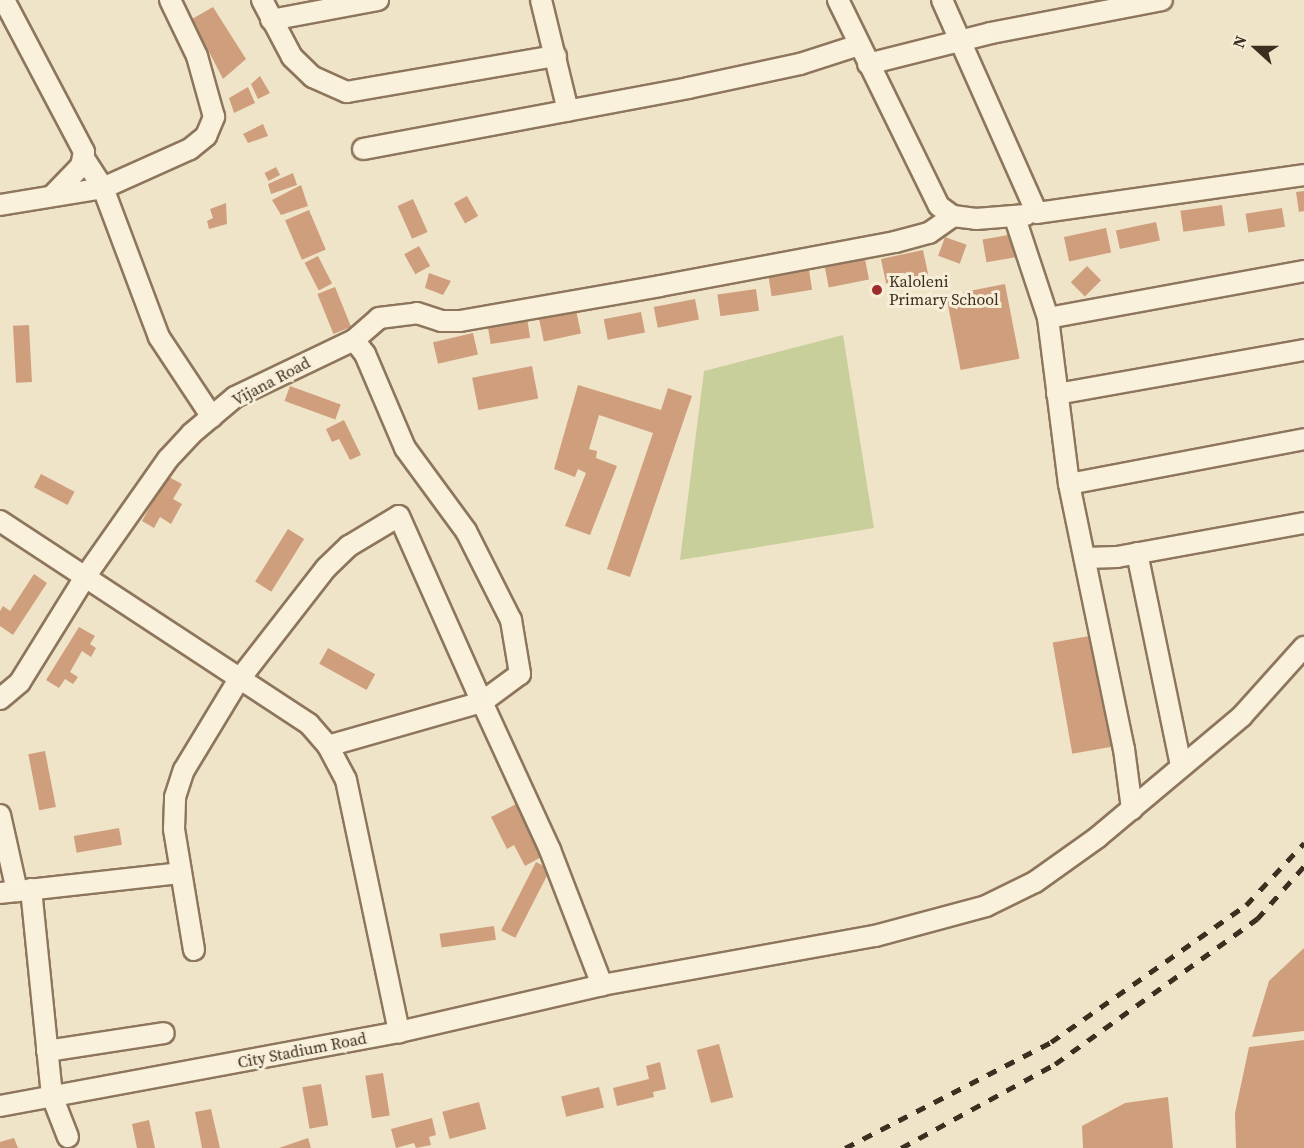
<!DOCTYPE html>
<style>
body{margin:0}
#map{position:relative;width:1304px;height:1148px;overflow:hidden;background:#f0e4c8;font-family:"Source Serif 4",serif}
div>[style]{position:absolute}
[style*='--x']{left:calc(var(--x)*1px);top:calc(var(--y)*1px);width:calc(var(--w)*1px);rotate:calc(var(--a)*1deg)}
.green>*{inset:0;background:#c9cf9b}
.building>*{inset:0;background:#cf9f7d;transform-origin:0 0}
.roads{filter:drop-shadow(2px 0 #8d765c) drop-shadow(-2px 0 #8d765c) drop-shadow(0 2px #8d765c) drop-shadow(0 -2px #8d765c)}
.minor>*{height:20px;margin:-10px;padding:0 10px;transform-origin:10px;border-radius:10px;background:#faf1dc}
.rail>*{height:4.5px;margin-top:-2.25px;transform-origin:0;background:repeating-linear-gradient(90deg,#3d2e20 0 10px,transparent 0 20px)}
.dots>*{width:16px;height:16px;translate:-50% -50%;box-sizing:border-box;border:3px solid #f7eed8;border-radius:50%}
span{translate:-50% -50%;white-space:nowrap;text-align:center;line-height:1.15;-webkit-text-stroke:6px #f7eed8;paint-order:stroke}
.poi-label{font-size:16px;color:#3d2e20}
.left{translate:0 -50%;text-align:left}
.street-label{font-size:16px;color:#3d2e20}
.north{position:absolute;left:1226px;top:18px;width:60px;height:60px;-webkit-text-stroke:4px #f7eed8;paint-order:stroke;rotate:291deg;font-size:16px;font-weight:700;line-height:24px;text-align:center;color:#3d2e20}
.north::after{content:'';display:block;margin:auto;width:21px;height:27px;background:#3d2e20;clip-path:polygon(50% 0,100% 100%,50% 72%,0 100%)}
</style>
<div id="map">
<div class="green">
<i style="clip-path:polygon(843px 335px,874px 528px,680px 560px,704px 371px)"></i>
</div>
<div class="building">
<i style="clip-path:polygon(213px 7px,246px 59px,223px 79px,192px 19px)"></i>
<i style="clip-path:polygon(260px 76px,270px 93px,258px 99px,251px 84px)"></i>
<i style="clip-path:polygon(248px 87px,255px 103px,234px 113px,229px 98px)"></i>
<i style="clip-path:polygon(263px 124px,268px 136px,248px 143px,243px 134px)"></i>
<i style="left:276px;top:167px;width:9px;height:13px;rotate:63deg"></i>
<i style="clip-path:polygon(293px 173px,297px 185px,271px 194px,268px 184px)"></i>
<i style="clip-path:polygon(301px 185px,308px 206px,281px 215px,272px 200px)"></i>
<i style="clip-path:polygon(1304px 191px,1304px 211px,1299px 212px,1296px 192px)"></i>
<i style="left:467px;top:196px;width:23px;height:15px;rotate:61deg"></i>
<i style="left:413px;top:199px;width:36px;height:17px;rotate:66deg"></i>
<i style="clip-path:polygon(226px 203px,227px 224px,209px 229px,207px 221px,213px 218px,210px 209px)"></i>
<i style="left:1222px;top:205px;width:21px;height:42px;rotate:82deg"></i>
<i style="left:1282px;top:208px;width:19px;height:37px;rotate:81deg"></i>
<i style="left:309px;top:210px;width:43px;height:26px;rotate:67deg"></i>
<i style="left:1156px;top:222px;width:19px;height:41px;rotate:78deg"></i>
<i style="left:1106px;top:228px;width:25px;height:43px;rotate:78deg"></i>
<i style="left:1014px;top:234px;width:23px;height:32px;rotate:80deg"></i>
<i style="left:945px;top:237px;width:23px;height:20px;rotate:20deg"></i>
<i style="left:419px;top:246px;width:23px;height:17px;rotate:61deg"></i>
<i style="left:923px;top:250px;width:25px;height:43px;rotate:78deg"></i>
<i style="left:318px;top:256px;width:31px;height:15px;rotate:63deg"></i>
<i style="left:865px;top:259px;width:21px;height:41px;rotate:79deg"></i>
<i style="left:1087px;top:266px;width:20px;height:23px;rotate:45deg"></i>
<i style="left:809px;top:270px;width:20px;height:41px;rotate:81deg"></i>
<i style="clip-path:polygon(429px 273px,451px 281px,443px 295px,425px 288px)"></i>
<i style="left:1005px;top:284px;width:76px;height:60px;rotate:79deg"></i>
<i style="left:335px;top:287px;width:43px;height:19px;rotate:68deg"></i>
<i style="left:756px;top:289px;width:22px;height:39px;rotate:82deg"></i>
<i style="left:695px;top:299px;width:21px;height:42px;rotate:79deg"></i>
<i style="left:576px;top:310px;width:24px;height:38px;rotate:78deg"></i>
<i style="left:641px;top:312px;width:21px;height:38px;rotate:79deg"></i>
<i style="left:527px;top:318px;width:20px;height:40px;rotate:81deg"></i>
<i style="left:29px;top:325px;width:57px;height:16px;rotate:87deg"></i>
<i style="left:473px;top:333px;width:22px;height:41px;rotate:77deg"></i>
<i style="left:532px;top:366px;width:33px;height:61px;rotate:79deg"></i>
<i style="clip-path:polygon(578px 385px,661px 410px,668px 388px,692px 396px,630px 577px,607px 569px,653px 433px,599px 415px,589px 449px,597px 451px,596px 458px,617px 466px,590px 535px,565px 526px,586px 473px,578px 469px,575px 477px,554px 469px)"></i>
<i style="left:290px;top:386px;width:54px;height:16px;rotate:20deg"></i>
<i style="clip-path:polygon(344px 420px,361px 455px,350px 460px,339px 439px,332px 442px,326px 429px)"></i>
<i style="left:41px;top:474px;width:38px;height:15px;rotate:28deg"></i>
<i style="clip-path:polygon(167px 476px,182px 484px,173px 499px,182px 504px,171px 524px,160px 517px,154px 528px,142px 521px)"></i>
<i style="left:288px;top:529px;width:19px;height:62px;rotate:32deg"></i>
<i style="clip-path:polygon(34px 574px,47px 583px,13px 635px,0 626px,0 611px,3px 606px,10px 611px)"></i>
<i style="clip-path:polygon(79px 627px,95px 636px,90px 644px,96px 648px,91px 657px,82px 651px,70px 672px,78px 677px,73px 684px,65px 679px,59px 688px,46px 680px)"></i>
<i style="left:1095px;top:635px;width:113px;height:43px;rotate:80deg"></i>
<i style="left:328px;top:648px;width:54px;height:18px;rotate:29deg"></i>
<i style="left:45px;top:751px;width:57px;height:17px;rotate:79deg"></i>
<i style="clip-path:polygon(518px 803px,545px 855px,525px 866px,514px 845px,507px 849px,491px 817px)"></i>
<i style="left:119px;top:828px;width:17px;height:46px;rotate:80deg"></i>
<i style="left:536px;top:862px;width:16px;height:77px;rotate:27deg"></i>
<i style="left:494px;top:926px;width:14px;height:55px;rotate:82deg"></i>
<i style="clip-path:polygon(1304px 948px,1304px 1031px,1252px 1037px,1269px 981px)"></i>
<i style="clip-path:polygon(1304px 1040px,1304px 1148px,1236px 1148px,1235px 1113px,1249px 1047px)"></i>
<i style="left:719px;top:1044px;width:55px;height:23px;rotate:75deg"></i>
<i style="clip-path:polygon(660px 1062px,666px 1089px,653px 1092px,654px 1097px,617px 1106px,613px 1088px,649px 1079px,646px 1066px)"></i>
<i style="left:383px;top:1073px;width:43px;height:18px;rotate:81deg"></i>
<i style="left:321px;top:1084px;width:42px;height:19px;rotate:80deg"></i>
<i style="left:599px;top:1087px;width:21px;height:39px;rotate:76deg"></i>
<i style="clip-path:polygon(1168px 1097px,1173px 1148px,1083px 1148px,1082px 1126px,1125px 1103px)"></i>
<i style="left:479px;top:1102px;width:28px;height:38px;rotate:75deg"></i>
<i style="clip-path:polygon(211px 1109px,220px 1148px,202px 1148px,195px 1112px)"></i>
<i style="clip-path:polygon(432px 1118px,436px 1135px,429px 1137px,431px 1145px,416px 1148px,414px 1143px,396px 1148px,391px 1129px)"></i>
<i style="clip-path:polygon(149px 1120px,155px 1148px,137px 1148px,132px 1124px)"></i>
<i style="clip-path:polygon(14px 1138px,18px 1148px,0 1148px,0 1142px)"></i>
<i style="clip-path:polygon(308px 1138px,311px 1148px,279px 1148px)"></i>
</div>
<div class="roads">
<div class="minor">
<i style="--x:4;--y:0;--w:172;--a:62.2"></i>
<i style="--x:84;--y:152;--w:14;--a:102"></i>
<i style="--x:81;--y:166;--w:40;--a:134"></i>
<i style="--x:262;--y:0;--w:64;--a:62.2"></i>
<i style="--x:292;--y:57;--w:29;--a:44"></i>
<i style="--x:313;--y:77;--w:37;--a:24"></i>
<i style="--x:347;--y:92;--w:212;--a:-9.8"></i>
<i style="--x:541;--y:0;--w:114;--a:76.3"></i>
<i style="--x:838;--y:0;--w:229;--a:63.9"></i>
<i style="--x:939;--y:206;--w:17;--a:36"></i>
<i style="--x:953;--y:216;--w:23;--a:7"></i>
<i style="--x:976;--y:219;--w:50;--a:-4.6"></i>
<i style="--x:942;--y:0;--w:233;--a:66"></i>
<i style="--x:1037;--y:213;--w:270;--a:-8.1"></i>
<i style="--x:271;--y:20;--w:109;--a:-10.6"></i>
<i style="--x:868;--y:64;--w:127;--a:-14.1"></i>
<i style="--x:991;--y:33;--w:174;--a:-10.9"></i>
<i style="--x:363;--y:149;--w:331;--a:-10.6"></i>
<i style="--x:688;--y:88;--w:115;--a:-12.1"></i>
<i style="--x:800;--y:64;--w:62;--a:-17.9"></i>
<i style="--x:85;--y:160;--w:33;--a:57"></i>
<i style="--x:103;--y:188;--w:159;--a:69.4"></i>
<i style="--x:159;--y:337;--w:96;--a:56.5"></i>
<i style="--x:0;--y:205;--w:104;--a:-9.4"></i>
<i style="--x:103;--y:188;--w:95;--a:-24.1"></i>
<i style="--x:190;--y:149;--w:21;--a:-39"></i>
<i style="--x:206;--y:136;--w:21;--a:-67"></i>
<i style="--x:214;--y:117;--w:63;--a:-105.6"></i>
<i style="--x:197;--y:56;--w:62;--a:-115.7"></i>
<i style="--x:1015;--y:218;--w:105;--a:71.7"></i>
<i style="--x:1048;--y:318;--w:167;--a:82.8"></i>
<i style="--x:1069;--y:484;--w:271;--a:78.3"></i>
<i style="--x:1124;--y:749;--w:61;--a:82.4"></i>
<i style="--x:1048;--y:318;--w:260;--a:-10.4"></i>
<i style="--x:354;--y:340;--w:33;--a:-41"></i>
<i style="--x:379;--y:318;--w:38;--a:-7"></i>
<i style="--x:417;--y:313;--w:25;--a:18"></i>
<i style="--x:441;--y:321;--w:19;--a:0"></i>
<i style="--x:460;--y:321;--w:203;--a:-9.9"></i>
<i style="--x:660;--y:286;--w:239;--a:-10.6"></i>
<i style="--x:895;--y:242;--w:35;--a:-15"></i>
<i style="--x:929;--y:233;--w:29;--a:-35"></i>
<i style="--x:1057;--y:394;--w:251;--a:-10.1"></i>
<i style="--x:1069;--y:484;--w:239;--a:-10.8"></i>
<i style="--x:0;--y:521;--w:370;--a:33.3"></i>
<i style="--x:309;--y:724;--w:29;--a:49"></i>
<i style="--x:328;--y:746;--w:38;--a:62"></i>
<i style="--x:346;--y:780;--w:258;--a:78.1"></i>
<i style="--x:1137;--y:553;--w:217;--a:78.3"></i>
<i style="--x:1085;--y:558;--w:32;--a:-2"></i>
<i style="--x:1117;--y:557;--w:190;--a:-10.3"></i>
<i style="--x:0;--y:699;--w:26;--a:-40"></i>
<i style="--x:20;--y:682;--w:123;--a:-58.2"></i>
<i style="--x:85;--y:577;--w:144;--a:-54.9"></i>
<i style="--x:168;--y:459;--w:34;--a:-47"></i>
<i style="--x:191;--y:434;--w:57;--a:-40.1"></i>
<i style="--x:235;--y:397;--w:132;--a:-25.6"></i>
<i style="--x:354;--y:340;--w:18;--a:52"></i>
<i style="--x:365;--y:354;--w:102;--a:66.9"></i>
<i style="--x:405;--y:448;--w:103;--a:53.7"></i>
<i style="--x:466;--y:531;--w:100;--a:63.2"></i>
<i style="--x:511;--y:620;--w:55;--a:80.5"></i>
<i style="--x:520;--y:674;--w:47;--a:143.6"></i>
<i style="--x:482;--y:702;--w:163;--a:65.3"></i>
<i style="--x:550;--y:850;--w:145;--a:68.9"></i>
<i style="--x:0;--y:815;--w:78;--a:77.4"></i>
<i style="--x:31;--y:889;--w:208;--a:84.2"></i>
<i style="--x:52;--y:1096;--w:44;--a:68.7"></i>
<i style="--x:0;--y:893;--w:182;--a:-6.3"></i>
<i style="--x:194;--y:950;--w:123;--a:-99.4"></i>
<i style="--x:174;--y:829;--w:32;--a:-88"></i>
<i style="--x:175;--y:797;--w:28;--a:-72"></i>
<i style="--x:184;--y:770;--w:104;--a:-58.8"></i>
<i style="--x:238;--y:681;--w:143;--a:-52.1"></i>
<i style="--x:326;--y:568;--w:32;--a:-44"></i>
<i style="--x:349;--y:546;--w:58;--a:-31"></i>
<i style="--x:399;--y:516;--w:204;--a:66"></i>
<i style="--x:482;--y:702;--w:160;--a:164.1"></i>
<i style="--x:47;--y:1051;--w:118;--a:-8.7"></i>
<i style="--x:0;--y:1106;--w:406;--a:-10.5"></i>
<i style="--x:399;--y:1032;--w:208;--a:-13"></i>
<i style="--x:602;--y:985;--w:277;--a:-10.2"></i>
<i style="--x:875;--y:936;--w:115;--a:-15.1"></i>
<i style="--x:986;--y:906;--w:55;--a:-26.1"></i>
<i style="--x:1035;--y:882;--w:77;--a:-35.5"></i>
<i style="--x:1098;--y:837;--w:188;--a:-40"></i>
<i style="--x:1242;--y:716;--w:93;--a:-48.1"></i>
</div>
</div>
<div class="rail">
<i style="--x:845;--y:1148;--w:232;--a:-27.2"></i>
<i style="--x:1051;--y:1042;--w:238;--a:-35.1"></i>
<i style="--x:1246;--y:905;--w:85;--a:-46.9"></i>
<i style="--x:901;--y:1148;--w:175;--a:-28.6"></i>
<i style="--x:1055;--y:1064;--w:249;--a:-35.7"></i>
<i style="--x:1257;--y:919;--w:71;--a:-48.4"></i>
</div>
<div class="dots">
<i style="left:877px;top:290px;background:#9e2a2b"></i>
</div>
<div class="poi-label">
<span class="left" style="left:889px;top:290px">Kaloleni<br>Primary School</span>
</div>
<div class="street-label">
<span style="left:271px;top:381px;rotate:-28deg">Vijana Road</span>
<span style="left:302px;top:1050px;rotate:-11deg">City Stadium Road</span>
</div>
<div class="north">N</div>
</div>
